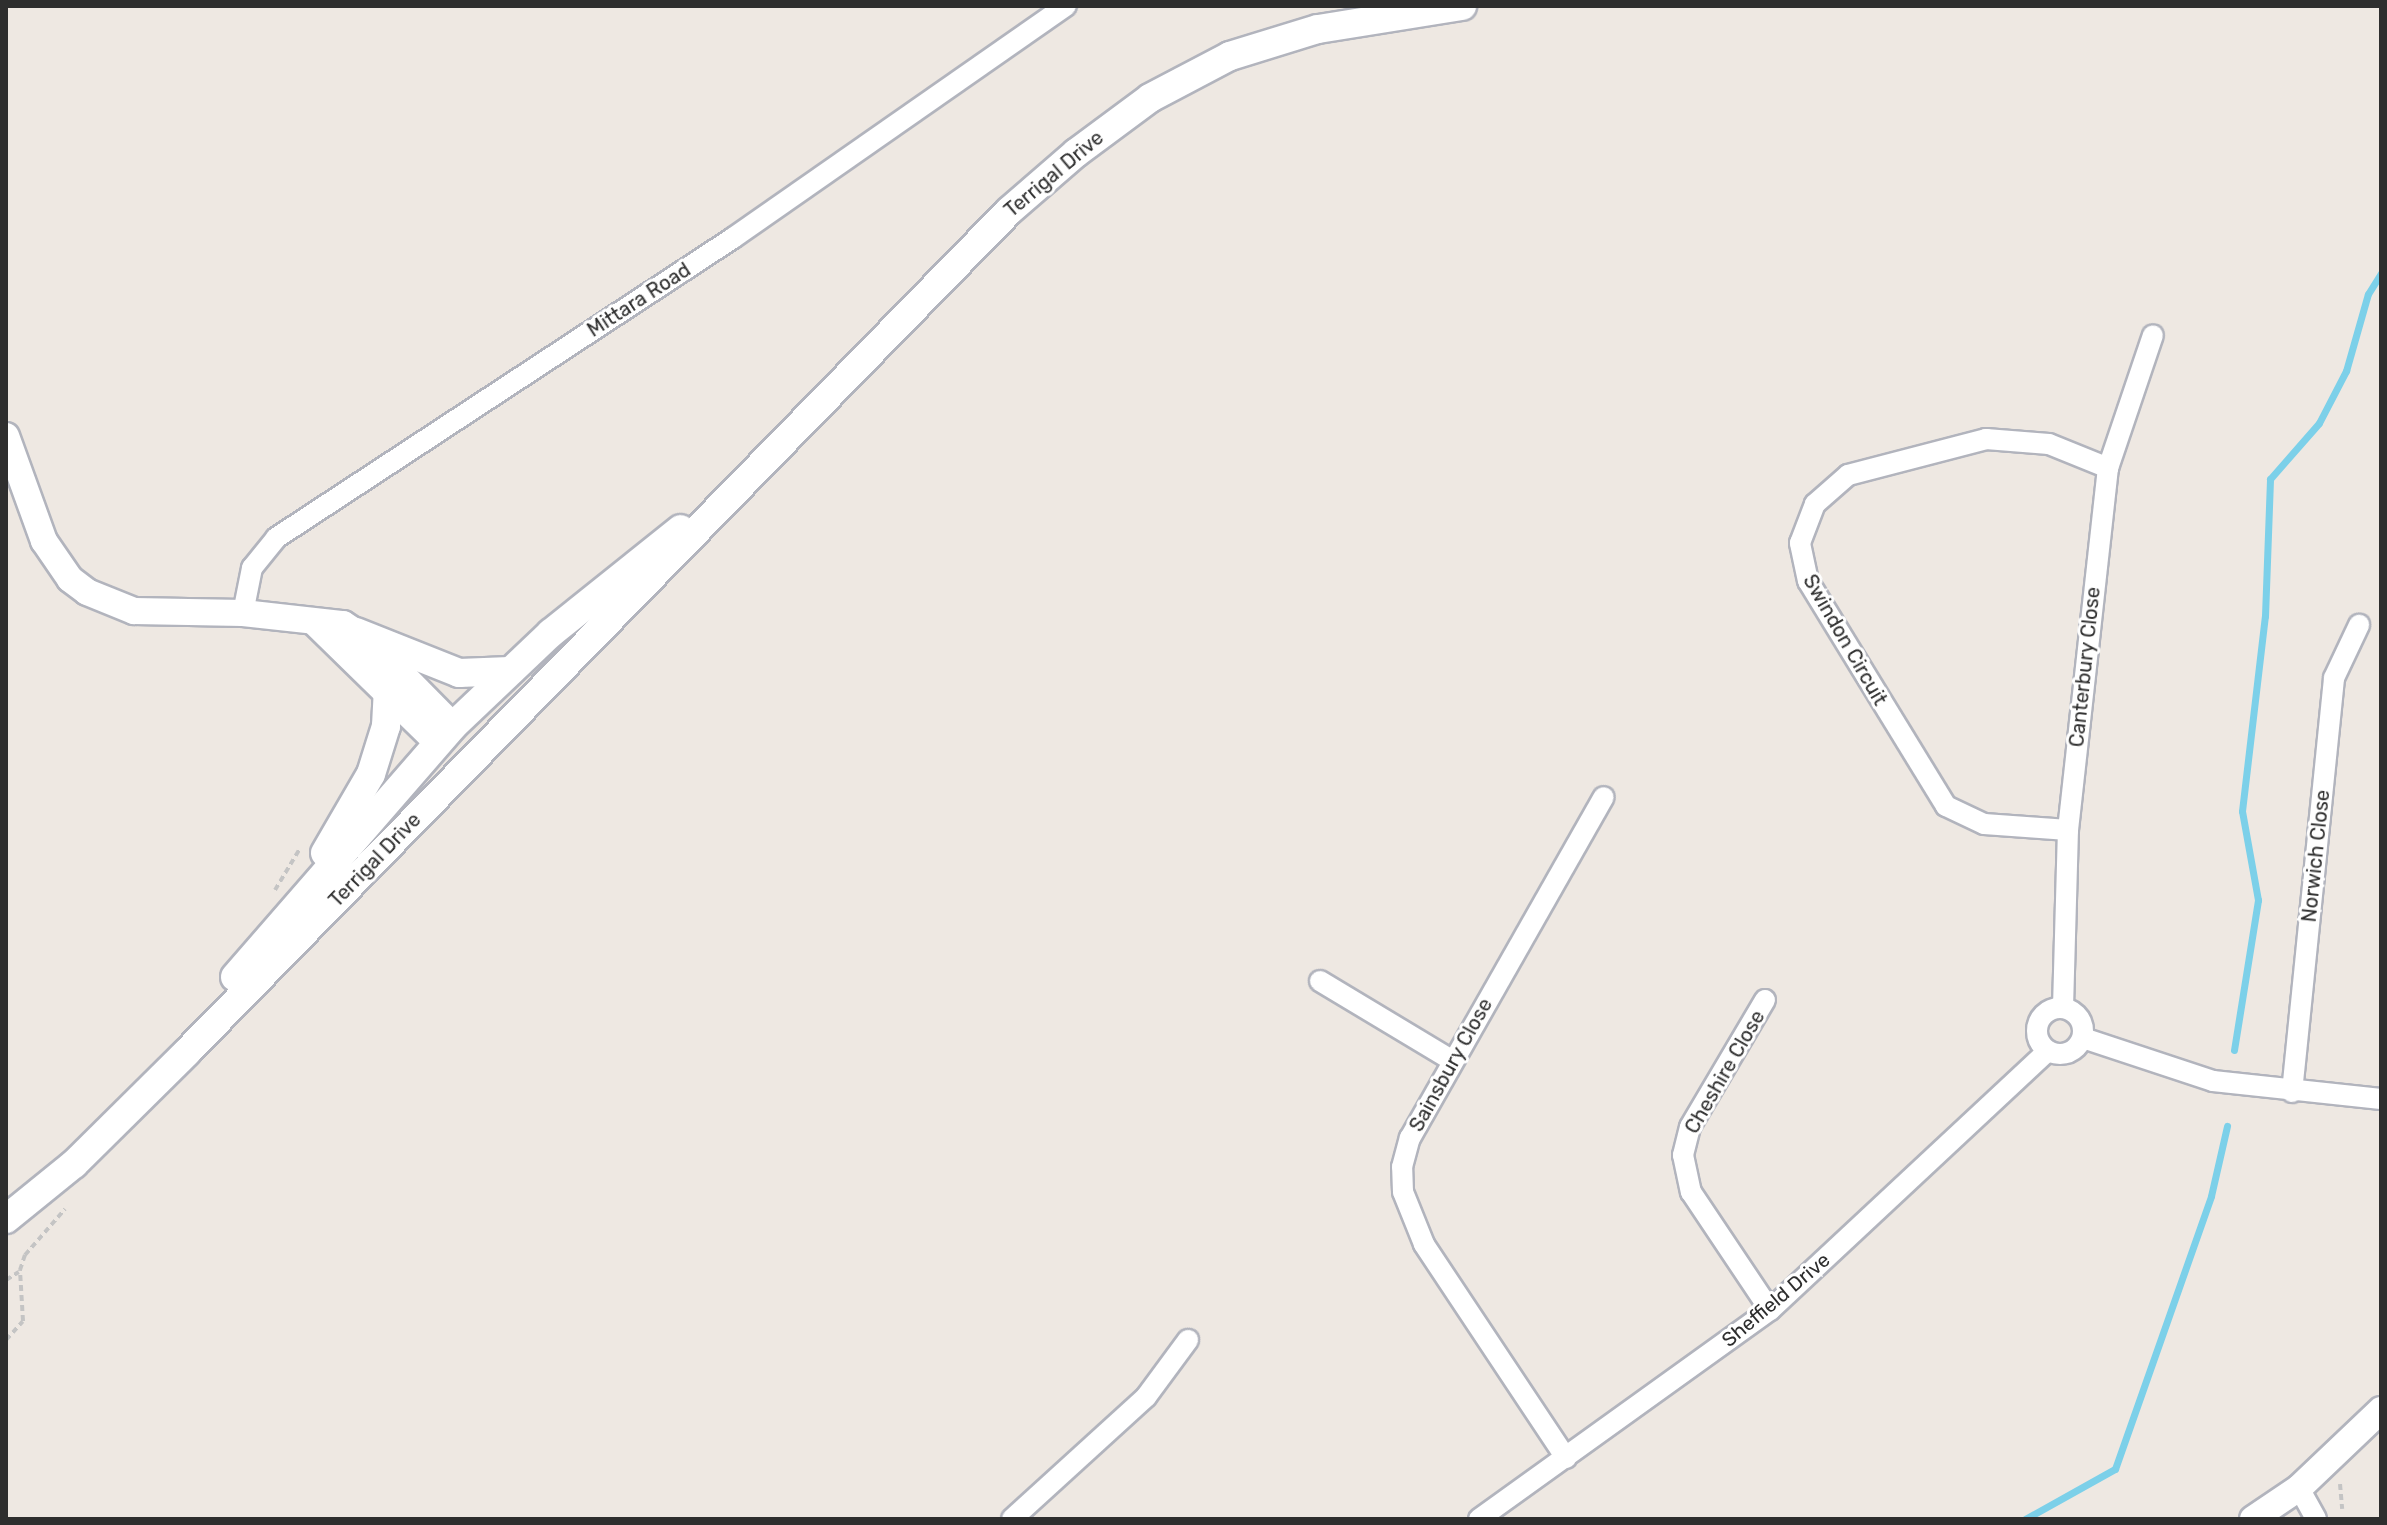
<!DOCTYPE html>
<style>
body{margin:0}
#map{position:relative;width:2387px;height:1525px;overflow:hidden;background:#eee8e2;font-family:Rubik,sans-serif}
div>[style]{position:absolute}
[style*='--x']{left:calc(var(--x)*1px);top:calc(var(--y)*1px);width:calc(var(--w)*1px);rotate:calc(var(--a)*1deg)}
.stream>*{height:7px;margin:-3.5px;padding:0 3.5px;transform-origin:3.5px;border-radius:3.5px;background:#7cd0e9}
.path>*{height:4px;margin-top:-2px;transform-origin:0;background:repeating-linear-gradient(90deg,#c4c4c4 0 6px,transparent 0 10px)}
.roads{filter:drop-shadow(2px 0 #b2b4bd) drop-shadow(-2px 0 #b2b4bd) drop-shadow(0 2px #b2b4bd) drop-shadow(0 -2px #b2b4bd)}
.minor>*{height:20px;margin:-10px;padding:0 10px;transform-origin:10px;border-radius:10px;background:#fff}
.minor>.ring{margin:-10px;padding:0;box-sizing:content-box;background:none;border:20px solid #fff;border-radius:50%}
.tertiary>*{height:26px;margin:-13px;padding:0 13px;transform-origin:13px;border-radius:13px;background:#fff}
.secondary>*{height:28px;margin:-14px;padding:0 14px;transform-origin:14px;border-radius:14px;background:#fff}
span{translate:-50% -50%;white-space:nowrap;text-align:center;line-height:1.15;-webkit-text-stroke:6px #fff;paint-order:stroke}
.street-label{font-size:20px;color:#2e2e2e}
.frame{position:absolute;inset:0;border:8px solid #2e2e2e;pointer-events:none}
</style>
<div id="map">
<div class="stream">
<i style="--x:2234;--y:1050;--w:152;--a:-80.9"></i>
<i style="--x:2258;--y:900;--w:90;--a:-100.2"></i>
<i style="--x:2242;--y:811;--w:196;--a:-83.3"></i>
<i style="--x:2265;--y:616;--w:137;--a:-87.9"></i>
<i style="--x:2270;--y:479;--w:74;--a:-48.8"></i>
<i style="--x:2319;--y:423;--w:59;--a:-62.6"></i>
<i style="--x:2346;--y:371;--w:80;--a:-74.1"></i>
<i style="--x:2368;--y:294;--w:25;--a:-58"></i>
<i style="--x:2025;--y:1519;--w:103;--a:-29.1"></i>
<i style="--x:2115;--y:1469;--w:289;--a:-70.6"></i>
<i style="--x:2211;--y:1196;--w:72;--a:-77.1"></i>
</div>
<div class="path">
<i style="--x:275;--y:890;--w:47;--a:-59"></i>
<i style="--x:6;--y:1280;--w:15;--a:-32"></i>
<i style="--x:6;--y:1340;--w:25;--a:-48"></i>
<i style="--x:23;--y:1321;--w:51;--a:-93.4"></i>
<i style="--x:20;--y:1270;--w:16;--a:-72"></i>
<i style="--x:25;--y:1255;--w:61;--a:-49"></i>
<i style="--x:2340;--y:1484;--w:25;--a:85"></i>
</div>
<div class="roads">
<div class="minor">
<i style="--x:243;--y:613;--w:46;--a:-78.7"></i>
<i style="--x:252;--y:568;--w:38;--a:-51"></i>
<i style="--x:276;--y:538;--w:547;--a:-33.28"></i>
<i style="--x:733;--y:238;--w:406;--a:-34.9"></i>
<i style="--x:2068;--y:830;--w:84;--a:-175.9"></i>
<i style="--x:1984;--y:824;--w:42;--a:-154.7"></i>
<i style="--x:1946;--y:806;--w:264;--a:-121.5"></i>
<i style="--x:1808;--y:581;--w:39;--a:-102"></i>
<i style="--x:1800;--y:543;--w:42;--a:-69"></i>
<i style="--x:1815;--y:504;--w:44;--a:-41.3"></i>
<i style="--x:1848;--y:475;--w:143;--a:-14.6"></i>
<i style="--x:1986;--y:439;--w:63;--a:4.5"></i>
<i style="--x:2049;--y:444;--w:64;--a:22.1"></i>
<i style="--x:1320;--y:981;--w:155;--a:31"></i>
<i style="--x:1765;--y:1000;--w:147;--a:120.6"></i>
<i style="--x:1690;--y:1127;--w:29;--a:104"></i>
<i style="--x:1683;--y:1155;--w:38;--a:78"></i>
<i style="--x:1691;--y:1192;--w:142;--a:56.2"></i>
<i class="ring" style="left:2037px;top:1008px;width:26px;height:26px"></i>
<i style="--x:2063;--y:1008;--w:178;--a:-88.4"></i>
<i style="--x:2068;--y:830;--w:364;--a:-83.7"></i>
<i style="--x:2108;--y:468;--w:140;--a:-71.3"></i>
<i style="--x:2083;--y:1038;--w:137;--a:18.3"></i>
<i style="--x:2213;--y:1081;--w:169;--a:6.1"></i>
<i style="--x:2292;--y:1092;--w:416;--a:-84.2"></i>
<i style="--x:2334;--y:678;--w:59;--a:-64.7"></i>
<i style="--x:1566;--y:1458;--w:257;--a:-123.6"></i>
<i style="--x:1424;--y:1244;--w:56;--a:-112"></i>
<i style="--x:1403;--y:1192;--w:25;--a:-92"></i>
<i style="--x:1402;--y:1167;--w:30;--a:-75"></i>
<i style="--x:1410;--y:1138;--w:392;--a:-60.4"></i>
<i style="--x:2299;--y:1488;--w:35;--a:61"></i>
<i style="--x:1012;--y:1519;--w:181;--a:-42.3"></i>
<i style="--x:1146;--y:1397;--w:71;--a:-53.6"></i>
<i style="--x:1479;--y:1519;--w:358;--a:-35.7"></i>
<i style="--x:1770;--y:1310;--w:380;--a:-43"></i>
</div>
<div class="tertiary">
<i style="--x:6;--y:436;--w:112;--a:70.1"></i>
<i style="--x:44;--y:541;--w:46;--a:55.6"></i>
<i style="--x:70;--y:579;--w:21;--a:37"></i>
<i style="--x:87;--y:592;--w:51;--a:22"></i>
<i style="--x:134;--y:611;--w:109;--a:1.1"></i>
<i style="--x:243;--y:613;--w:101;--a:6.3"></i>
<i style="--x:343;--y:624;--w:31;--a:33"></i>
<i style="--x:369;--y:641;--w:120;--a:45.3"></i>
<i style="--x:314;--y:622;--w:173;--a:44.3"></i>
<i style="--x:2253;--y:1519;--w:55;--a:-34"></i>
<i style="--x:2299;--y:1488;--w:113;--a:-43.6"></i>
</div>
<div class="secondary">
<i style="--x:356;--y:632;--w:111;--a:21.7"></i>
<i style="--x:459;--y:673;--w:51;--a:-2.2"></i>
<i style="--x:325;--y:853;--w:91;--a:-59.8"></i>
<i style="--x:371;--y:774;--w:50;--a:-72.6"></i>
<i style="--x:386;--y:726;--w:33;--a:-87"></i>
<i style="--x:235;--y:977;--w:332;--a:-49"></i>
<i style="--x:453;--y:726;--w:135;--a:-43.5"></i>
<i style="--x:551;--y:633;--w:166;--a:-38.7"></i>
<i style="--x:6;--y:1219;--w:87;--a:-39"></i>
<i style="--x:74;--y:1164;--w:158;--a:-44.7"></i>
<i style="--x:186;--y:1053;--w:1177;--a:-45.65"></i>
<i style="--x:1009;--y:211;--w:89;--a:-40.9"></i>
<i style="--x:1076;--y:153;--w:92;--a:-36.6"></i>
<i style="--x:1150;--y:98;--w:90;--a:-27.7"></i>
<i style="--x:1230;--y:56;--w:92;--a:-17.1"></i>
<i style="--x:1318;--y:29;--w:146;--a:-9.1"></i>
</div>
</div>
<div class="street-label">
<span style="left:1054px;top:174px;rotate:-40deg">Terrigal Drive</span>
<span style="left:639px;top:300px;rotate:-33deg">Mittara Road</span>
<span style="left:1845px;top:640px;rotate:60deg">Swindon Circuit</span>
<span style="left:2085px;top:667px;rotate:-84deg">Canterbury Close</span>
<span style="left:2316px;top:856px;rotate:-84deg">Norwich Close</span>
<span style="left:375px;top:860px;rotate:-46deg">Terrigal Drive</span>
<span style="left:1451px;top:1065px;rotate:-61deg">Sainsbury Close</span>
<span style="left:1725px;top:1072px;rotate:-60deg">Cheshire Close</span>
<span style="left:1776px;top:1300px;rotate:-40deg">Sheffield Drive</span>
</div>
<div class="frame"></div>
</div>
